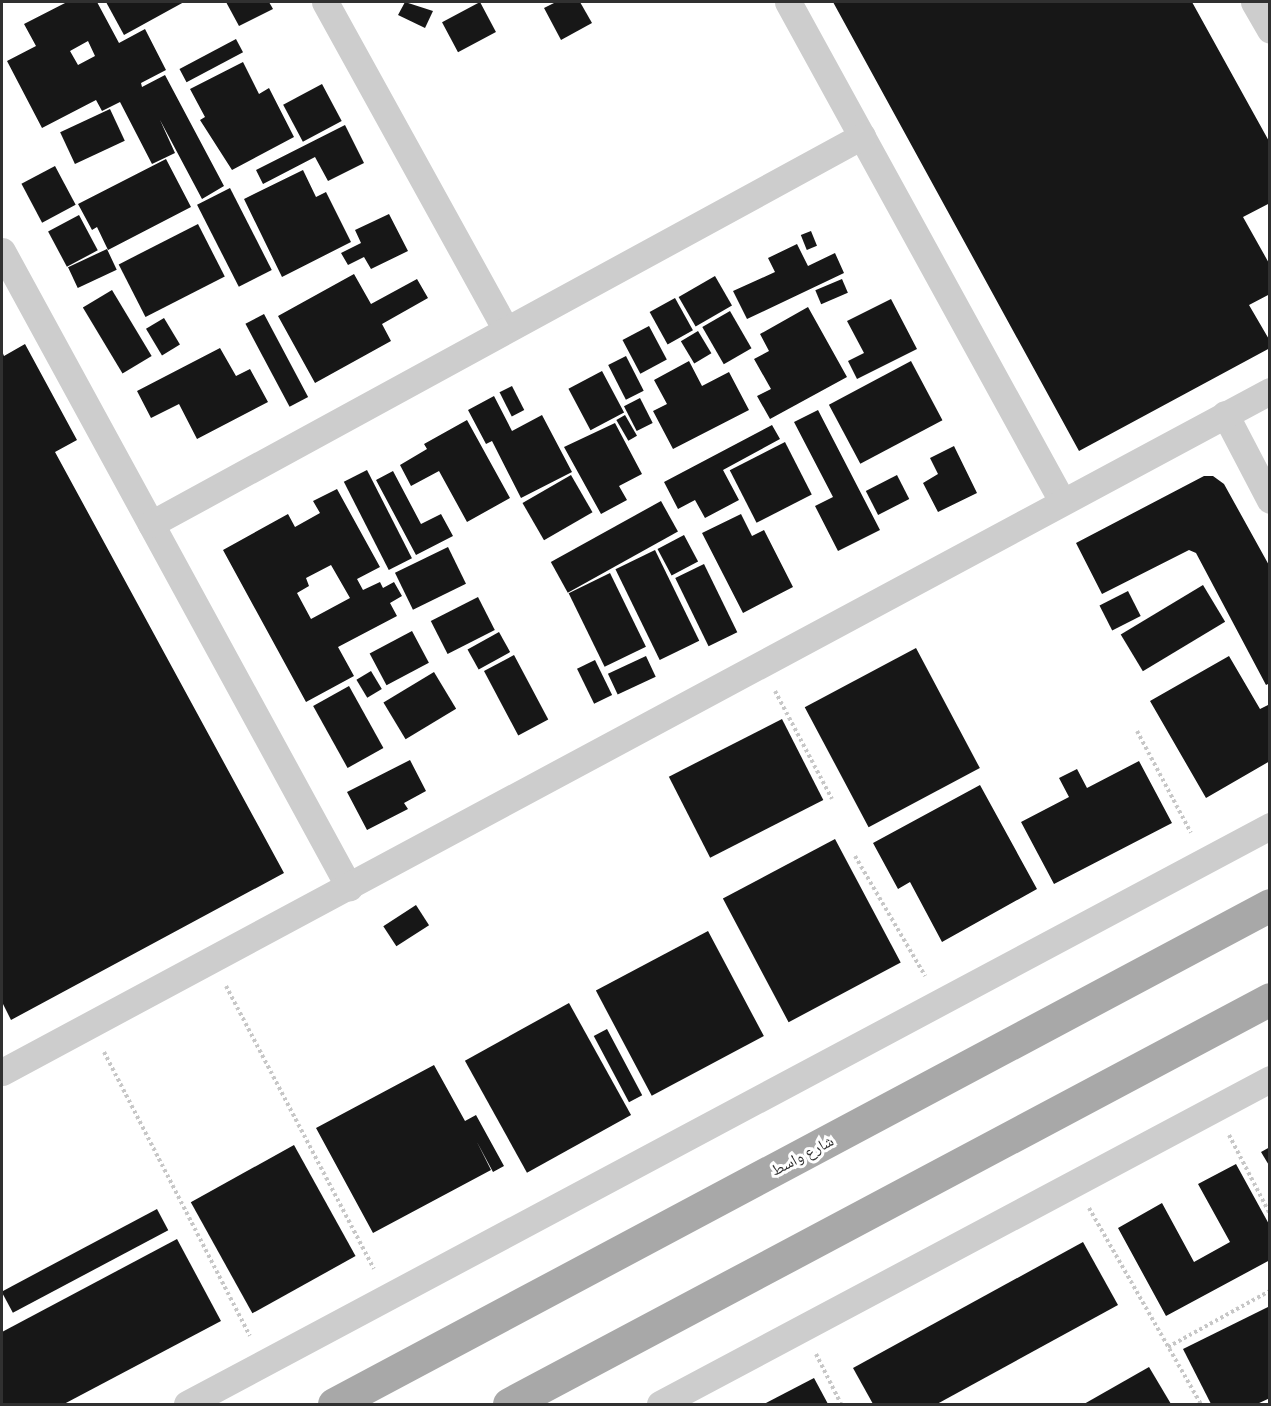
<!DOCTYPE html>
<meta charset="utf-8">
<style>
body{margin:0}
#map{position:relative;width:1271px;height:1406px;overflow:hidden;background:#fff;font-family:"Archivo Narrow","Noto Naskh Arabic",sans-serif}
div>[style]{position:absolute}
[style*='--x']{left:calc(var(--x)*1px);top:calc(var(--y)*1px);width:calc(var(--w)*1px);rotate:calc(var(--a)*1deg)}
.building>*{inset:0;background:#171717;transform-origin:0 0}
.path>*{height:4px;margin-top:-2px;transform-origin:0;background:repeating-linear-gradient(90deg,#c7c7c7 0 3px,transparent 0 6px)}
.minor>*{height:27px;margin:-13.5px;padding:0 13.5px;transform-origin:13.5px;border-radius:13.5px;background:#cdcdcd}
.primary>*{height:33px;margin:-16.5px;padding:0 16.5px;transform-origin:16.5px;border-radius:16.5px;background:#a8a8a8}
span{translate:-50% -50%;white-space:nowrap;text-align:center;line-height:1.15;-webkit-text-stroke:6px #fff;paint-order:stroke}
.street-label{font-size:16px;color:#303030}
.frame{position:absolute;inset:0;border:3px solid #303030;pointer-events:none}
</style>
<div id="map">
<div class="building">
<i style="clip-path:polygon(evenodd,67px 2px,97px 2px,119px 43px,145px 29px,166px 70px,141px 83px,142px 87px,165px 75px,224px 186px,202px 199px,160px 120px,175px 153px,152px 164px,120px 102px,102px 111px,96px 100px,42px 128px,7px 61px,36px 46px,24px 24px,67px 2px,88px 41px,95px 56px,78px 65px,70px 51px,88px 41px)"></i>
<i style="clip-path:polygon(106px 2px,184px 2px,124px 35px)"></i>
<i style="clip-path:polygon(226px 2px,269px 2px,273px 9px,239px 26px)"></i>
<i style="clip-path:polygon(405px 2px,433px 11px,425px 28px,398px 15px)"></i>
<i style="left:480px;top:2px;width:34px;height:43px;rotate:62deg"></i>
<i style="clip-path:polygon(556px 2px,580px 2px,592px 23px,561px 40px,544px 8px)"></i>
<i style="clip-path:polygon(833px 2px,1192px 2px,1270px 143px,1270px 203px,1243px 217px,1270px 265px,1270px 294px,1249px 305px,1270px 341px,1270px 348px,1079px 451px)"></i>
<i style="left:236px;top:39px;width:15px;height:64px;rotate:62deg"></i>
<i style="clip-path:polygon(243px 62px,259px 94px,269px 88px,294px 137px,232px 170px,200px 120px,205px 117px,190px 89px)"></i>
<i style="left:322px;top:84px;width:42px;height:44px;rotate:62deg"></i>
<i style="left:110px;top:109px;width:35px;height:55px;rotate:65deg"></i>
<i style="clip-path:polygon(345px 125px,364px 163px,328px 181px,315px 157px,263px 184px,256px 170px)"></i>
<i style="clip-path:polygon(166px 159px,191px 207px,108px 250px,97px 227px,92px 230px,78px 204px)"></i>
<i style="left:55px;top:166px;width:44px;height:38px;rotate:62deg"></i>
<i style="clip-path:polygon(303px 170px,316px 197px,326px 192px,351px 242px,282px 277px,244px 199px)"></i>
<i style="left:230px;top:188px;width:92px;height:37px;rotate:63deg"></i>
<i style="clip-path:polygon(389px 214px,408px 251px,371px 269px,364px 257px,348px 265px,341px 253px,361px 243px,355px 230px)"></i>
<i style="left:79px;top:215px;width:40px;height:35px;rotate:62deg"></i>
<i style="left:198px;top:224px;width:59px;height:89px;rotate:63deg"></i>
<i style="left:811px;top:231px;width:16px;height:11px;rotate:68deg"></i>
<i style="clip-path:polygon(797px 244px,808px 266px,835px 253px,844px 273px,747px 319px,733px 291px,775px 272px,768px 258px)"></i>
<i style="left:107px;top:249px;width:23px;height:43px;rotate:65deg"></i>
<i style="clip-path:polygon(354px 274px,371px 304px,417px 279px,428px 298px,382px 324px,391px 341px,315px 383px,278px 316px)"></i>
<i style="left:715px;top:276px;width:34px;height:42px;rotate:60deg"></i>
<i style="left:842px;top:279px;width:15px;height:29px;rotate:67deg"></i>
<i style="left:112px;top:290px;width:77px;height:34px;rotate:59deg"></i>
<i style="left:675px;top:298px;width:37px;height:29px;rotate:61deg"></i>
<i style="clip-path:polygon(891px 299px,917px 349px,857px 379px,848px 361px,864px 353px,847px 321px)"></i>
<i style="clip-path:polygon(808px 307px,847px 377px,770px 419px,757px 396px,771px 389px,754px 359px,769px 351px,760px 334px)"></i>
<i style="left:730px;top:311px;width:43px;height:32px;rotate:60deg"></i>
<i style="left:264px;top:314px;width:94px;height:21px;rotate:62deg"></i>
<i style="left:164px;top:318px;width:31px;height:21px;rotate:59deg"></i>
<i style="left:649px;top:326px;width:38px;height:30px;rotate:62deg"></i>
<i style="left:698px;top:331px;width:26px;height:20px;rotate:59deg"></i>
<i style="clip-path:polygon(25px 344px,77px 440px,55px 452px,284px 873px,11px 1020px,2px 1002px,2px 351px,4px 356px)"></i>
<i style="clip-path:polygon(220px 348px,236px 376px,250px 369px,268px 402px,197px 439px,179px 404px,151px 418px,137px 391px)"></i>
<i style="left:626px;top:356px;width:39px;height:20px;rotate:63deg"></i>
<i style="clip-path:polygon(689px 361px,702px 386px,729px 372px,749px 410px,673px 449px,653px 411px,667px 404px,654px 380px)"></i>
<i style="left:911px;top:361px;width:67px;height:93px;rotate:62deg"></i>
<i style="left:602px;top:371px;width:47px;height:38px;rotate:62deg"></i>
<i style="left:512px;top:386px;width:27px;height:14px;rotate:63deg"></i>
<i style="clip-path:polygon(494px 396px,512px 431px,542px 415px,572px 472px,521px 498px,492px 441px,486px 444px,468px 410px)"></i>
<i style="left:640px;top:398px;width:28px;height:18px;rotate:63deg"></i>
<i style="clip-path:polygon(818px 410px,880px 530px,838px 551px,815px 506px,833px 497px,794px 422px)"></i>
<i style="left:625px;top:415px;width:24px;height:10px;rotate:60deg"></i>
<i style="clip-path:polygon(467px 420px,510px 498px,467px 522px,439px 471px,411px 486px,400px 465px,427px 449px,424px 444px)"></i>
<i style="clip-path:polygon(615px 423px,642px 474px,619px 486px,627px 500px,601px 514px,564px 447px)"></i>
<i style="clip-path:polygon(772px 425px,780px 439px,723px 470px,739px 500px,705px 518px,695px 500px,678px 509px,664px 482px)"></i>
<i style="left:785px;top:442px;width:59px;height:62px;rotate:63deg"></i>
<i style="clip-path:polygon(954px 446px,977px 493px,938px 512px,923px 483px,938px 474px,930px 458px)"></i>
<i style="left:367px;top:470px;width:99px;height:26px;rotate:63deg"></i>
<i style="clip-path:polygon(393px 471px,421px 524px,441px 514px,453px 536px,416px 555px,376px 480px)"></i>
<i style="left:571px;top:475px;width:43px;height:56px;rotate:60deg"></i>
<i style="left:897px;top:475px;width:27px;height:35px;rotate:63deg"></i>
<i style="clip-path:polygon(1204px 476px,1213px 476px,1224px 484px,1270px 567px,1270px 683px,1266px 685px,1196px 553px,1189px 550px,1102px 594px,1076px 543px)"></i>
<i style="clip-path:polygon(evenodd,337px 489px,380px 567px,357px 579px,363px 590px,380px 582px,383px 588px,394px 582px,402px 596px,390px 603px,397px 616px,338px 647px,354px 676px,306px 702px,223px 550px,288px 514px,295px 527px,320px 513px,313px 501px,337px 489px,331px 565px,350px 598px,311px 619px,297px 593px,309px 586px,306px 578px,331px 565px)"></i>
<i style="left:661px;top:501px;width:35px;height:126px;rotate:61deg"></i>
<i style="clip-path:polygon(741px 514px,752px 536px,764px 530px,793px 587px,743px 613px,702px 533px)"></i>
<i style="left:684px;top:535px;width:30px;height:30px;rotate:62deg"></i>
<i style="left:448px;top:547px;width:41px;height:59px;rotate:64deg"></i>
<i style="left:655px;top:550px;width:101px;height:44px;rotate:64deg"></i>
<i style="left:704px;top:564px;width:76px;height:32px;rotate:64deg"></i>
<i style="left:610px;top:573px;width:82px;height:46px;rotate:64deg"></i>
<i style="left:1203px;top:585px;width:43px;height:96px;rotate:59deg"></i>
<i style="left:1128px;top:591px;width:28px;height:32px;rotate:63deg"></i>
<i style="left:478px;top:597px;width:37px;height:53px;rotate:63deg"></i>
<i style="left:412px;top:631px;width:36px;height:48px;rotate:62deg"></i>
<i style="left:499px;top:632px;width:23px;height:36px;rotate:61deg"></i>
<i style="left:916px;top:648px;width:136px;height:126px;rotate:62deg"></i>
<i style="left:514px;top:655px;width:73px;height:34px;rotate:62deg"></i>
<i style="left:646px;top:656px;width:23px;height:42px;rotate:65deg"></i>
<i style="clip-path:polygon(1229px 656px,1260px 709px,1270px 704px,1270px 761px,1206px 798px,1150px 701px)"></i>
<i style="left:595px;top:660px;width:39px;height:20px;rotate:64deg"></i>
<i style="left:371px;top:671px;width:21px;height:17px;rotate:59deg"></i>
<i style="left:434px;top:672px;width:43px;height:59px;rotate:59deg"></i>
<i style="left:349px;top:686px;width:71px;height:41px;rotate:61deg"></i>
<i style="left:782px;top:719px;width:91px;height:127px;rotate:63deg"></i>
<i style="clip-path:polygon(410px 760px,426px 791px,404px 803px,408px 809px,367px 830px,347px 792px)"></i>
<i style="clip-path:polygon(1139px 761px,1172px 823px,1054px 884px,1021px 822px,1069px 797px,1059px 778px,1077px 769px,1087px 788px)"></i>
<i style="clip-path:polygon(980px 785px,1037px 889px,942px 942px,910px 882px,898px 889px,873px 843px)"></i>
<i style="left:835px;top:839px;width:140px;height:127px;rotate:62deg"></i>
<i style="left:416px;top:905px;width:24px;height:39px;rotate:57deg"></i>
<i style="left:708px;top:931px;width:119px;height:127px;rotate:62deg"></i>
<i style="left:569px;top:1003px;width:128px;height:119px;rotate:61deg"></i>
<i style="left:607px;top:1029px;width:75px;height:15px;rotate:62deg"></i>
<i style="clip-path:polygon(434px 1065px,465px 1121px,476px 1115px,504px 1166px,493px 1172px,477px 1142px,491px 1170px,373px 1233px,316px 1128px)"></i>
<i style="left:294px;top:1145px;width:127px;height:118px;rotate:61deg"></i>
<i style="clip-path:polygon(1270px 1147px,1270px 1167px,1261px 1152px)"></i>
<i style="clip-path:polygon(1236px 1164px,1270px 1226px,1270px 1260px,1166px 1316px,1118px 1228px,1162px 1203px,1194px 1262px,1230px 1242px,1198px 1184px)"></i>
<i style="left:157px;top:1209px;width:24px;height:176px;rotate:62deg"></i>
<i style="clip-path:polygon(177px 1239px,221px 1321px,64px 1404px,2px 1404px,2px 1332px)"></i>
<i style="clip-path:polygon(1083px 1242px,1118px 1305px,937px 1404px,873px 1404px,853px 1368px)"></i>
<i style="clip-path:polygon(1270px 1306px,1270px 1398px,1257px 1404px,1211px 1404px,1183px 1349px)"></i>
<i style="clip-path:polygon(1149px 1367px,1171px 1404px,1084px 1404px)"></i>
<i style="clip-path:polygon(814px 1378px,828px 1404px,764px 1404px)"></i>
</div>
<div class="path">
<i style="--x:775;--y:691;--w:122;--a:62.2"></i>
<i style="--x:1137;--y:731;--w:115;--a:62.1"></i>
<i style="--x:855;--y:856;--w:139;--a:59.7"></i>
<i style="--x:226;--y:986;--w:319;--a:62.4"></i>
<i style="--x:104;--y:1052;--w:319;--a:62.8"></i>
<i style="--x:1229;--y:1135;--w:89;--a:62.6"></i>
<i style="--x:1089;--y:1208;--w:226;--a:60.3"></i>
<i style="--x:1168;--y:1347;--w:116;--a:-28.8"></i>
<i style="--x:816;--y:1354;--w:56;--a:63.4"></i>
</div>
<div class="minor">
<i style="--x:325;--y:2;--w:372;--a:61.1"></i>
<i style="--x:788;--y:2;--w:569;--a:61.23"></i>
<i style="--x:1254;--y:2;--w:32;--a:60"></i>
<i style="--x:2;--y:251;--w:725;--a:61.38"></i>
<i style="--x:1225;--y:414;--w:97;--a:62.4"></i>
<i style="--x:151;--y:524;--w:810;--a:-28.62"></i>
<i style="--x:2;--y:1072;--w:1439;--a:-28.24"></i>
<i style="--x:187;--y:1404;--w:1228;--a:-28.09"></i>
<i style="--x:660;--y:1404;--w:691;--a:-28.05"></i>
</div>
<div class="primary">
<i style="--x:334;--y:1404;--w:1061;--a:-28.06"></i>
<i style="--x:509;--y:1404;--w:862;--a:-28.02"></i>
</div>
<div class="street-label">
<span style="left:802px;top:1155px;rotate:-28deg">شارع واسط</span>
</div>
<div class="frame"></div>
</div>
